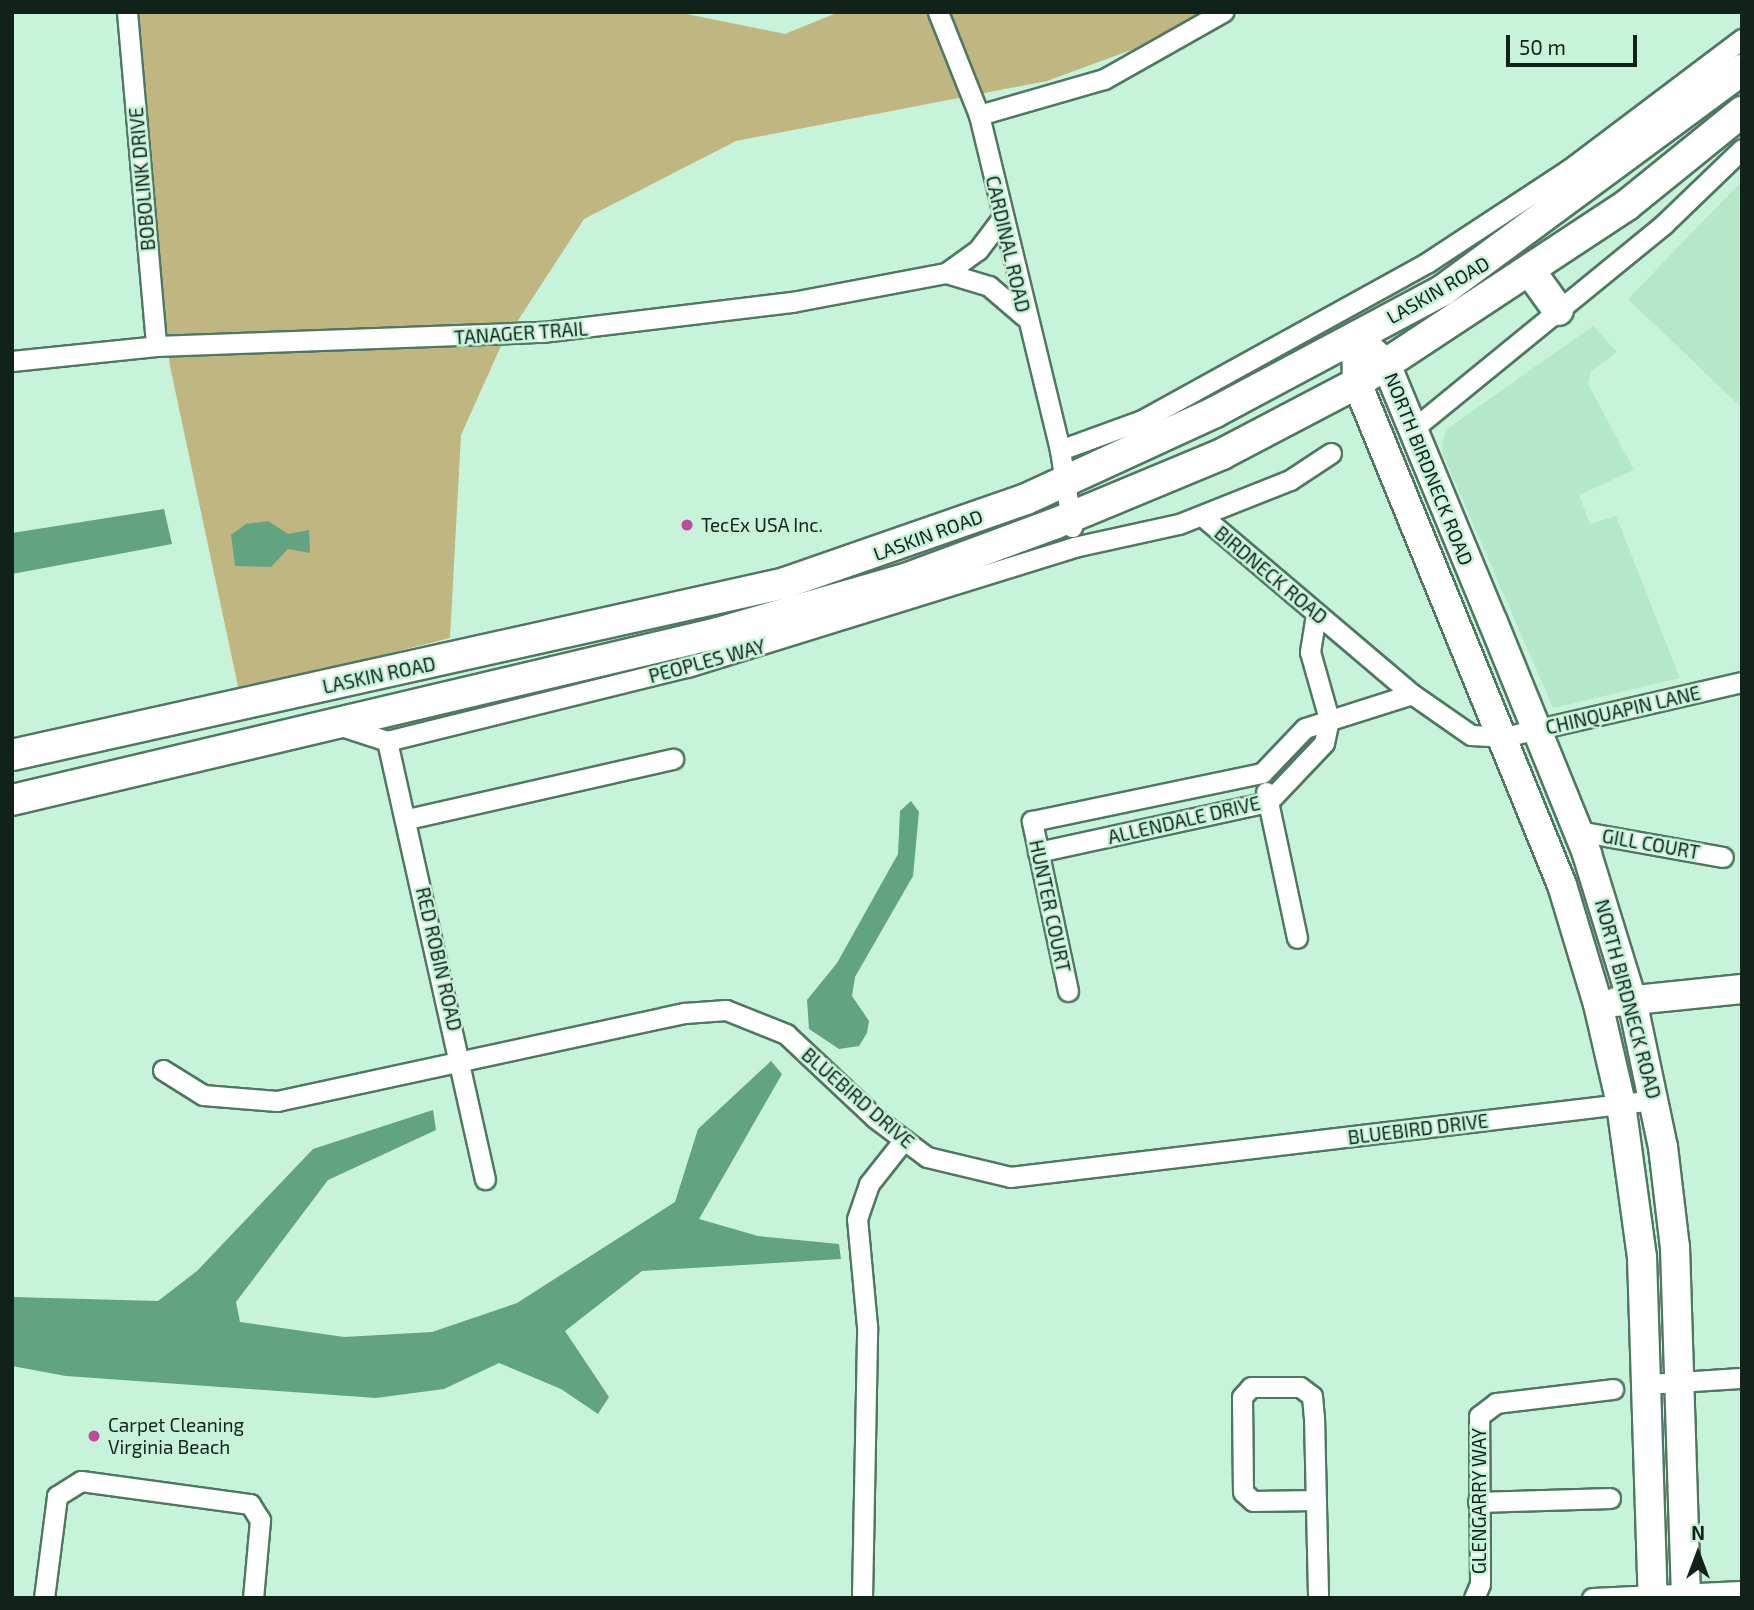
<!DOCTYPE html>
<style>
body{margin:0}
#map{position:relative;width:1754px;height:1610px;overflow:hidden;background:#c7f3da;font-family:"Exo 2",sans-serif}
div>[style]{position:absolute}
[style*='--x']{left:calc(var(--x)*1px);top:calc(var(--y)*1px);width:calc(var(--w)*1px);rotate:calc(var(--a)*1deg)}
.built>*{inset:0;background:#b5e7cb}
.green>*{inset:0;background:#bfb681}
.water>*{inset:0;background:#62a381}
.roads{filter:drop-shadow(2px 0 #4f7762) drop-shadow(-2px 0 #4f7762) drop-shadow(0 2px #4f7762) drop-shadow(0 -2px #4f7762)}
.street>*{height:19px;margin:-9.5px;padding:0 9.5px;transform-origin:9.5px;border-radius:9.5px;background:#fff}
.secondary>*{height:28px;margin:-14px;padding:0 14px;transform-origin:14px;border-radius:14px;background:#fff}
.primary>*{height:30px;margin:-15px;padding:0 15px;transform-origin:15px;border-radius:15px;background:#fff}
.dots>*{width:19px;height:19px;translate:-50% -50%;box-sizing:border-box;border:4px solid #c7f3da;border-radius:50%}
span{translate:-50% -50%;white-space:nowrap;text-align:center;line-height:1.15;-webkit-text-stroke:5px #c7f3da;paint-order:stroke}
.street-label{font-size:19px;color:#112219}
.poi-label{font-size:19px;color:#112219}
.left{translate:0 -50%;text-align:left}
.frame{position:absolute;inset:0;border:14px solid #112219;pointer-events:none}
.north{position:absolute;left:1663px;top:1519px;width:70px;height:70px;-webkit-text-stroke:5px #c7f3da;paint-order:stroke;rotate:0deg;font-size:19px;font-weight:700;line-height:28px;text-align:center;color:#112219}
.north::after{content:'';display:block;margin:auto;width:24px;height:32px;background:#112219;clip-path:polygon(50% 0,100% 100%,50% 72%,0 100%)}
.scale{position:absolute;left:1506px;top:35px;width:131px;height:32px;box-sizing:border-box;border:4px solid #112219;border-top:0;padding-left:9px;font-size:21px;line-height:24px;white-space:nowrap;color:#112219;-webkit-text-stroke:5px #c7f3da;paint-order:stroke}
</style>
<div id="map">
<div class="built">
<i style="clip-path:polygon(1742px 181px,1742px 408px,1628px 299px)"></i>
<i style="clip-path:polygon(1593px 326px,1617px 352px,1591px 371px,1588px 384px,1634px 470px,1579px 495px,1590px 524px,1616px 516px,1680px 678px,1553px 708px,1442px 452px,1443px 440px,1447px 429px)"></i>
</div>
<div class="green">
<i style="clip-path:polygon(134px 12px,677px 12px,785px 34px,839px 12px,1201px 12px,1134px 49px,1047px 81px,736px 141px,584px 219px,500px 348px,461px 435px,450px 638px,239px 691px,170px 366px)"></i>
</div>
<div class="water">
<i style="clip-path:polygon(164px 509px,172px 544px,12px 574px,12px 533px)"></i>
<i style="clip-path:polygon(268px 521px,288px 534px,309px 530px,310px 553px,288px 549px,271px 567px,235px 566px,231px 535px,246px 524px)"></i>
<i style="clip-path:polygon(911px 801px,919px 812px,913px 876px,855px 977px,852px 996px,869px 1021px,867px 1033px,859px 1046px,839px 1049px,809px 1029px,807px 1000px,837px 963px,898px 854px,900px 811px)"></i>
<i style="clip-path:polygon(771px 1061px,782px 1074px,699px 1219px,758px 1236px,839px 1244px,841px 1259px,642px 1271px,565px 1331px,609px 1397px,598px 1414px,561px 1389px,499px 1363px,444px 1389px,376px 1398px,66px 1376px,12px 1366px,12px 1297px,158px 1301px,197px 1271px,313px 1149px,433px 1110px,436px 1130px,328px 1180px,236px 1302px,240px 1322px,344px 1337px,432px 1332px,517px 1303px,675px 1202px,698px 1129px)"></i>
</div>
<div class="roads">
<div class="street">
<i style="--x:127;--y:12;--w:335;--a:85"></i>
<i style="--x:938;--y:12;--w:111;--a:68.3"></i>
<i style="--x:979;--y:115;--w:345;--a:76.4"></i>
<i style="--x:1060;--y:450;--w:78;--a:81.1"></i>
<i style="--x:979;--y:115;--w:130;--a:-16.1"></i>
<i style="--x:1104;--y:79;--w:137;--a:-29.4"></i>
<i style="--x:946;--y:273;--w:45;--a:16.8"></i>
<i style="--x:989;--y:286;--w:46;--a:40.6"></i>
<i style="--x:12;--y:361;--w:145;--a:-5.9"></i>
<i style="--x:156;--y:346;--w:387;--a:-2.1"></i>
<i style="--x:543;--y:332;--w:251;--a:-6.9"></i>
<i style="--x:792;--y:302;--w:157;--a:-10.7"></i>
<i style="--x:946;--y:273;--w:39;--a:-36"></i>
<i style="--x:978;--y:250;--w:40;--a:-53"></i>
<i style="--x:1413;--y:429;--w:324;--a:-39.2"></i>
<i style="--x:1664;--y:224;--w:108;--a:-43.9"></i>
<i style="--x:1060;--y:450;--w:87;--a:-20.1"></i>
<i style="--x:1142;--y:420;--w:327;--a:-28.9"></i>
<i style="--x:1428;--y:262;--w:168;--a:-33.3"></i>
<i style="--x:1568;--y:170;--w:218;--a:-37"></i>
<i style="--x:1202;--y:516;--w:275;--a:40.3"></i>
<i style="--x:1412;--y:694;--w:72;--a:34.8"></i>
<i style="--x:1471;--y:735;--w:33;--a:3"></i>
<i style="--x:1504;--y:737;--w:244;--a:-13"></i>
<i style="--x:335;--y:724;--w:55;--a:18.1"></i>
<i style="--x:387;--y:741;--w:309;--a:-13.9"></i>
<i style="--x:687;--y:667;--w:405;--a:-17.2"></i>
<i style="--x:1074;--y:547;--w:107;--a:-12.4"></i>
<i style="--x:1179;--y:524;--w:119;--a:-21.6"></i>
<i style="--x:1290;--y:480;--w:49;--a:-33.4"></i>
<i style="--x:387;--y:741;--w:449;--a:77.4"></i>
<i style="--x:1266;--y:792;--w:149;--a:78"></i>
<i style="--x:408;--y:819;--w:272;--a:-12.8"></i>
<i style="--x:1578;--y:831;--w:147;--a:10.2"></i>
<i style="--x:1038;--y:852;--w:235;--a:-12.3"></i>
<i style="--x:1268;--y:802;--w:81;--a:-46.5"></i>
<i style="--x:1324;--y:743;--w:25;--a:-78"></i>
<i style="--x:1329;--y:719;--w:70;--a:-105.8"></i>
<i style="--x:1310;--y:652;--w:39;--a:-81"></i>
<i style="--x:1068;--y:991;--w:174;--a:-102"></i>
<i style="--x:1032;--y:821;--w:235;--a:-11.8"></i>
<i style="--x:1262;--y:773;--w:62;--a:-46.3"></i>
<i style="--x:1305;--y:728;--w:112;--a:-17.6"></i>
<i style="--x:163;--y:1070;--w:47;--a:32"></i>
<i style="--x:203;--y:1095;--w:74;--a:4.6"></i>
<i style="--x:277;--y:1101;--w:417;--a:-12.2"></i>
<i style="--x:685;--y:1013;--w:41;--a:-4.2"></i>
<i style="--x:726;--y:1010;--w:65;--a:21.8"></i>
<i style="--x:786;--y:1034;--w:122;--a:43.3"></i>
<i style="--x:875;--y:1118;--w:65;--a:36.9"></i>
<i style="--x:927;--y:1157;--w:85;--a:13.5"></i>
<i style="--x:1010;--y:1177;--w:650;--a:-6.81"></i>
<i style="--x:1648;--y:1384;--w:94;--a:-3.7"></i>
<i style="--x:1316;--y:1500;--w:63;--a:179.1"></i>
<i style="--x:1253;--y:1501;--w:13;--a:-138"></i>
<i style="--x:1243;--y:1492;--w:95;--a:-90.6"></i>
<i style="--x:1242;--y:1397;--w:13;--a:-48"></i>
<i style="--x:1251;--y:1387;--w:49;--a:0"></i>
<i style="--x:1300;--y:1387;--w:15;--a:37"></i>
<i style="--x:1312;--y:1396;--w:21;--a:85"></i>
<i style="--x:1314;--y:1417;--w:181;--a:88.7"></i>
<i style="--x:1478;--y:1502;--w:132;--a:-1.7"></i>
<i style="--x:44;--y:1598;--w:103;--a:-82.7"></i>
<i style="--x:57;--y:1496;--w:28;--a:-32"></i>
<i style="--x:81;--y:1481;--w:171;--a:7.8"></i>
<i style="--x:250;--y:1504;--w:19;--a:58"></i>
<i style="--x:260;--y:1520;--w:78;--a:95.1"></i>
<i style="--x:862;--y:1598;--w:272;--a:-88.9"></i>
<i style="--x:867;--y:1326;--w:107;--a:-95.3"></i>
<i style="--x:857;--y:1219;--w:37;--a:-71"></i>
<i style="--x:869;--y:1184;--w:55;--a:-51.7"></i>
<i style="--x:1474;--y:1598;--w:15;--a:-67"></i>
<i style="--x:1480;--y:1584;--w:168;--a:-90.3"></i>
<i style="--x:1479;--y:1416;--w:21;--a:-37"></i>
<i style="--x:1496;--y:1403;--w:118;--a:-6.8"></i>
<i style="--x:1592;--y:1598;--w:150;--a:-2.7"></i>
</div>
<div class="secondary">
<i style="--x:1356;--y:336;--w:41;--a:43"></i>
<i style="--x:1386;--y:364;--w:279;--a:67.5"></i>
<i style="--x:1493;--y:622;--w:250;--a:67.9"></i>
<i style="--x:1587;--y:854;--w:153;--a:72.9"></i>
<i style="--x:1632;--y:1000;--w:150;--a:78.1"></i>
<i style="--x:1663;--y:1147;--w:101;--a:83.2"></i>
<i style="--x:1675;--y:1247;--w:351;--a:88.2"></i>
<i style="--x:1356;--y:336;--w:47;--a:88.8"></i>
<i style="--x:1357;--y:383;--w:542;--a:67.79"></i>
<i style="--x:1562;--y:885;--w:124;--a:73.2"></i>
<i style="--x:1598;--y:1004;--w:103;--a:77"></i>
<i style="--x:1621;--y:1104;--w:154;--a:82.2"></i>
<i style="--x:1642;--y:1257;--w:341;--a:88.2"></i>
<i style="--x:1616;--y:1002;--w:127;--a:-5.9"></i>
</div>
<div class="primary">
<i style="--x:1530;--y:271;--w:48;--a:54.3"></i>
<i style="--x:12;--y:755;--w:792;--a:-12.54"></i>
<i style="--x:785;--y:583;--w:255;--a:-19.2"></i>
<i style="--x:1026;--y:499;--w:208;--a:-24.7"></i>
<i style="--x:1215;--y:412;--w:257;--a:-28.1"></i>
<i style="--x:1442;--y:291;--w:373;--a:-36.4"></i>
<i style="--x:12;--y:800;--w:725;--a:-13.31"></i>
<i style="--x:718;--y:633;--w:195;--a:-16.1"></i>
<i style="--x:905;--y:579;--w:159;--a:-20.3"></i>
<i style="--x:1054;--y:524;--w:182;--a:-22.6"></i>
<i style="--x:1222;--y:454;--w:153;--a:-27.7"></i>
<i style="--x:1357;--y:383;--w:323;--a:-33.4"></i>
<i style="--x:1627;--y:205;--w:148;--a:-39"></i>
</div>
</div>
<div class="dots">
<i style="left:687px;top:525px;background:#c0499e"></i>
<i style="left:94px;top:1436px;background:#c0499e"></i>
</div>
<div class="street-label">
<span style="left:142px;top:179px;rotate:-95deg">BOBOLINK DRIVE</span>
<span style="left:1008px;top:244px;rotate:77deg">CARDINAL ROAD</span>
<span style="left:1438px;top:290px;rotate:-30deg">LASKIN ROAD</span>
<span style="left:521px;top:333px;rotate:-4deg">TANAGER TRAIL</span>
<span style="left:1429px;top:469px;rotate:68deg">NORTH BIRDNECK ROAD</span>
<span style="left:928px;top:535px;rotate:-20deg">LASKIN ROAD</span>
<span style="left:1271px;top:575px;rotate:40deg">BIRDNECK ROAD</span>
<span style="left:707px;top:661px;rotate:-15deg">PEOPLES WAY</span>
<span style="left:379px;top:675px;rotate:-12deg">LASKIN ROAD</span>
<span style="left:1623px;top:710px;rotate:-13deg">CHINQUAPIN LANE</span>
<span style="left:1184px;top:820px;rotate:-13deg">ALLENDALE DRIVE</span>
<span style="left:1651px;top:844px;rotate:10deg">GILL COURT</span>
<span style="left:1050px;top:906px;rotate:78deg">HUNTER COURT</span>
<span style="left:439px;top:959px;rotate:77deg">RED ROBIN ROAD</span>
<span style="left:1628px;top:999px;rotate:75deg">NORTH BIRDNECK ROAD</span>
<span style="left:858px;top:1098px;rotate:41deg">BLUEBIRD DRIVE</span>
<span style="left:1418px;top:1129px;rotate:-7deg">BLUEBIRD DRIVE</span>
<span style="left:1479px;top:1501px;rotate:-90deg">GLENGARRY WAY</span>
</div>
<div class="poi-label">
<span class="left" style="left:701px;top:525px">TecEx USA Inc.</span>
<span class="left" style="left:108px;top:1436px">Carpet Cleaning<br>Virginia Beach</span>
</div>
<div class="frame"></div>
<div class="north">N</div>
<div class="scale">50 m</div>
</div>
